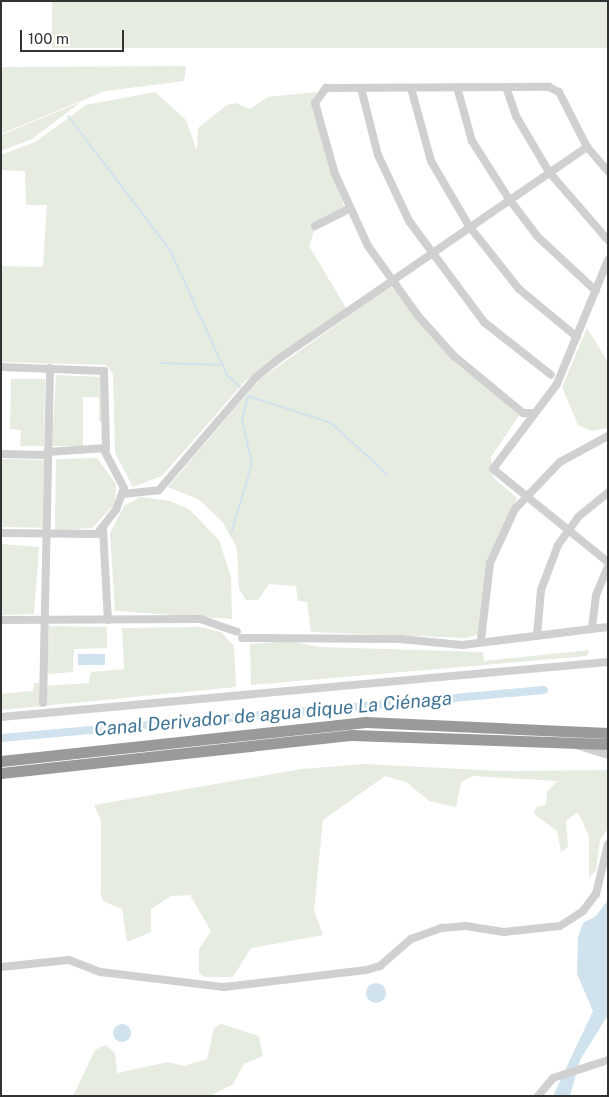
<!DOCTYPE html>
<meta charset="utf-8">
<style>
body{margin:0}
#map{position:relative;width:609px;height:1097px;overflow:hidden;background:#fff;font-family:"Public Sans",sans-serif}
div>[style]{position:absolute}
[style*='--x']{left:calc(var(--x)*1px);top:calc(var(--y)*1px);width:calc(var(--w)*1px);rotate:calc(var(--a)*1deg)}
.green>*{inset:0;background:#e6ecdf;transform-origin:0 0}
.water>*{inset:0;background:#cfe2ee;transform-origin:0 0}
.round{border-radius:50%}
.stream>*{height:2px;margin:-1px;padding:0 1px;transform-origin:1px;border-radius:1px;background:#cfe2ee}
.canal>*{height:8px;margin:-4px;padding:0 4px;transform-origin:4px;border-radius:4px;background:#cfe2ee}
.minor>*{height:8px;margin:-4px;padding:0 4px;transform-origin:4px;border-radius:4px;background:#d0d0d0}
.highway>*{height:11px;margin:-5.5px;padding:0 5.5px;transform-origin:5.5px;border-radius:5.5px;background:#9a9a9a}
span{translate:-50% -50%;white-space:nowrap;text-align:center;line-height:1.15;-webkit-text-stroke:5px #fff;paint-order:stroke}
.water-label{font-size:19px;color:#3f7597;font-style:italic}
.frame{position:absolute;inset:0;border:2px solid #333;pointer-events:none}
.scale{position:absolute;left:20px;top:30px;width:104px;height:22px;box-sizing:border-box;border:2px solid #333;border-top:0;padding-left:6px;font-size:15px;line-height:18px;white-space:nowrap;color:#333;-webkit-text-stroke:4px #fff;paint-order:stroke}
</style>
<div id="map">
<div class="green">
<i style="left:52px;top:1px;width:556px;height:47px"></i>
<i style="clip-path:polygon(186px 66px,184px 81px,105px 91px,1px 134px,1px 67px)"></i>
<i style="clip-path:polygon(155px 92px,186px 120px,197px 151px,198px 128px,227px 105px,236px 103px,250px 109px,268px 97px,317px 92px,313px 110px,347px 215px,314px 231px,309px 246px,346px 308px,246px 380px,162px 476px,133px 487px,115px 453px,113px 374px,106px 365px,1px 362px,1px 266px,43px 267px,47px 205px,26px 205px,25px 171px,1px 170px,1px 155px,35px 142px,86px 105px)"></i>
<i style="clip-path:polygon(81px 102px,32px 139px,1px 151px,1px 135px)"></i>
<i style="clip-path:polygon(391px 286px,445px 352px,520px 414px,491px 457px,493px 477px,517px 498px,490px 559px,479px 634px,467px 638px,311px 632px,307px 602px,298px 601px,296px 586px,269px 584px,258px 600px,246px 600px,239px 589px,237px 548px,222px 521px,198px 499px,168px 487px,259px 380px)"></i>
<i style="clip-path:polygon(587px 328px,608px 362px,608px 428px,591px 431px,578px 425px,562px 387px)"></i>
<i style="clip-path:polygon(56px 375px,102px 377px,105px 421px,99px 421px,99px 397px,83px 397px,83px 446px,52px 446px)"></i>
<i style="clip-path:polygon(11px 379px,45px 379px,44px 446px,20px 446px,21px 430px,10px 429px)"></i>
<i style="clip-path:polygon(97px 458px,116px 484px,115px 504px,92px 528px,55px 531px,56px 459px)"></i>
<i style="left:1px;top:459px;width:43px;height:68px;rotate:1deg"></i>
<i style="clip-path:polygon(141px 497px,170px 501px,190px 510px,219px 540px,231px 577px,232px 619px,115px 611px,110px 533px,124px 506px)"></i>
<i style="clip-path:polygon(1px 544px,39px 547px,34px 614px,1px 615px)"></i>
<i style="clip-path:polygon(49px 626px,107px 627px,107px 648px,74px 649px,73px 672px,47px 674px)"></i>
<i style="clip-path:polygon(200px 627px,221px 632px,234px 646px,236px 687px,1px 710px,1px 694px,33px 691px,34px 683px,39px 683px,40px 704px,45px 686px,89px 683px,91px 672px,124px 669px,122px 628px)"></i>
<i style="clip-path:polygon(291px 641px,319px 647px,483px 652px,484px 661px,589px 650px,587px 656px,251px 685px,250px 644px)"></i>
<i style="clip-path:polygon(364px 764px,500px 771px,608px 770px,608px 828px,600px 840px,596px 871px,589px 877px,589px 836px,578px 812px,566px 821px,568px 847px,561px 852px,557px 831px,534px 814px,536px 807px,546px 805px,547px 792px,557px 781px,473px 776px,461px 782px,456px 807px,429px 801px,406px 782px,385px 776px,323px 820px,314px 910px,323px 935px,251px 948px,233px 977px,204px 977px,199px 973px,199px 949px,211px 931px,190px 895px,171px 896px,151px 909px,151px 932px,127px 942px,122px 909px,103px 901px,101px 894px,101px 820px,94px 805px,302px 769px)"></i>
<i style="clip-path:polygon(221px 1024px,259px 1036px,263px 1056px,244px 1064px,233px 1084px,210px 1096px,73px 1096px,95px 1050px,106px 1045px,115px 1053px,117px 1073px,168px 1062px,184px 1066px,207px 1059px,214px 1028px)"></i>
</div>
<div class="water">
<i style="left:78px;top:654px;width:27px;height:11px"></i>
<i style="clip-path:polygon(608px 900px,608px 1015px,580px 1060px,570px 1096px,553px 1096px,593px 1011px,577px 974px,578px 937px,583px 923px,596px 916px)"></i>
<i class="round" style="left:366px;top:983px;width:20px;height:20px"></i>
<i class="round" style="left:113px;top:1024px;width:18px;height:18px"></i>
</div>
<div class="stream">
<i style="--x:68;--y:116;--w:168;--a:52.7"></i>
<i style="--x:170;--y:250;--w:137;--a:65.5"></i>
<i style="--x:227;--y:375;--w:18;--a:43"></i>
<i style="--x:160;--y:363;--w:63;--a:1.8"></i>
<i style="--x:232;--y:531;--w:71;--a:-73.6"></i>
<i style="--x:252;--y:463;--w:43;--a:-103.4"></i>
<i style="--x:242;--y:421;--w:26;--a:-77"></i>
<i style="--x:248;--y:396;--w:87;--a:18"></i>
<i style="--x:331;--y:423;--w:77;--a:42.4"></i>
</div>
<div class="canal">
<i style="--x:1;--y:738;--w:545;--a:-5.05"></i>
</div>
<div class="minor">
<i style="--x:457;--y:87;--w:56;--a:74.5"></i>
<i style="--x:472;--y:141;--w:69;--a:57.5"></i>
<i style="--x:509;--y:199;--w:48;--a:52.7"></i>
<i style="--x:538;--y:237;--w:79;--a:43"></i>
<i style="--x:506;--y:87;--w:31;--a:71"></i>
<i style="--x:516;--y:116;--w:65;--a:59.5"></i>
<i style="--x:549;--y:172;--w:90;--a:49.1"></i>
<i style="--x:361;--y:88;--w:69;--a:75.8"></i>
<i style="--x:378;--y:155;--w:73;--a:64.8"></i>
<i style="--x:409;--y:221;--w:126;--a:53.4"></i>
<i style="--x:484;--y:322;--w:85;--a:38.3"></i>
<i style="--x:411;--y:88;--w:76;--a:74.7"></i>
<i style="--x:431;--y:161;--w:75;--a:59.7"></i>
<i style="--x:469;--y:226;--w:80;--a:51.6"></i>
<i style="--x:519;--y:289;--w:75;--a:39.6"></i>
<i style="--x:315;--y:226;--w:38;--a:-27"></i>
<i style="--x:608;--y:260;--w:134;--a:112.4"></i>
<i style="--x:557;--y:384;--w:106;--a:127"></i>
<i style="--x:493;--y:469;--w:148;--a:39"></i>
<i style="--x:1;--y:367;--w:103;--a:2.2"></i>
<i style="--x:104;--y:371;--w:77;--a:88.5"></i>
<i style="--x:106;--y:448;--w:59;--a:176.1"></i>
<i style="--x:532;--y:413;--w:9;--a:180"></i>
<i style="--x:523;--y:413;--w:89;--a:-140.4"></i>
<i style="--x:454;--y:356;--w:52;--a:-131.9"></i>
<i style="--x:419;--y:317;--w:87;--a:-125.7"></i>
<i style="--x:368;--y:246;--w:79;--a:-114.6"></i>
<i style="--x:335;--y:174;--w:74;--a:-105.7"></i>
<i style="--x:315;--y:103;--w:19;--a:-54"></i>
<i style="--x:326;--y:88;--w:223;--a:-0.3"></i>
<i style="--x:549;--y:87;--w:11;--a:27"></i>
<i style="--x:559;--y:92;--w:62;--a:63"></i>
<i style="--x:587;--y:147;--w:32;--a:49"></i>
<i style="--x:1;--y:454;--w:46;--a:1.2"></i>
<i style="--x:123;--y:494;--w:36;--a:-6"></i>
<i style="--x:159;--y:490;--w:148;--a:-49.4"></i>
<i style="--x:255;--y:378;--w:32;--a:-39"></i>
<i style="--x:280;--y:358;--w:373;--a:-34.5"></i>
<i style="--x:103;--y:529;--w:91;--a:86.9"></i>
<i style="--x:1;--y:533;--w:96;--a:0.6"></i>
<i style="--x:97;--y:534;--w:31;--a:-52"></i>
<i style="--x:116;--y:510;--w:23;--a:-70"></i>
<i style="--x:124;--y:488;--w:43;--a:-117.8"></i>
<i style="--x:1;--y:620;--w:199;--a:-0.3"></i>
<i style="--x:200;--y:619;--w:39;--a:19"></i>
<i style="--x:592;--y:628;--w:33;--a:-83"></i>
<i style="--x:596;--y:595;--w:30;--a:-67"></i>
<i style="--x:537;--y:636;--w:46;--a:-85"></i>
<i style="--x:541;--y:590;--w:48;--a:-69.3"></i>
<i style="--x:558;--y:545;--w:34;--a:-54"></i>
<i style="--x:578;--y:517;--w:38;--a:-39"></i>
<i style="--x:242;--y:638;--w:158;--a:0.4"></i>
<i style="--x:400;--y:639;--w:62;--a:5.5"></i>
<i style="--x:462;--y:645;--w:147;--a:-7"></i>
<i style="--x:481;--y:640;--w:78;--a:-83.3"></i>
<i style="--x:490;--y:563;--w:60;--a:-65.2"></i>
<i style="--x:515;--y:509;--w:65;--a:-46.2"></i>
<i style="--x:560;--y:462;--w:55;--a:-28.4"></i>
<i style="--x:43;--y:703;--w:335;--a:-88.8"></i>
<i style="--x:1;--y:717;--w:609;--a:-5.18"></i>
<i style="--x:579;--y:746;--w:30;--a:17"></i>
<i style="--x:1;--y:967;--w:68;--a:-5.9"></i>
<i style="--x:69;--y:960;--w:34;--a:21"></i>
<i style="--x:101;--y:972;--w:124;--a:7"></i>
<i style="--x:224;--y:987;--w:143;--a:-6.8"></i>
<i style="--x:366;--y:970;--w:15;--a:-16"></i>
<i style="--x:380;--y:966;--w:41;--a:-41.1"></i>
<i style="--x:411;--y:939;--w:33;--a:-20"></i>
<i style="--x:442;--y:928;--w:24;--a:-5"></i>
<i style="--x:466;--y:926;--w:38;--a:9"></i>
<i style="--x:504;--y:932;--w:56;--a:-6.1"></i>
<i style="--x:560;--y:926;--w:27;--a:-33"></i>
<i style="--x:583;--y:911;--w:21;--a:-53"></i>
<i style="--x:596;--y:894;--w:51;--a:-76.5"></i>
<i style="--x:538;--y:1096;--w:23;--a:-50"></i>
<i style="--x:553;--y:1078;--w:58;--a:-18.1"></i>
</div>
<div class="highway">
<i style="--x:1;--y:761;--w:367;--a:-6.1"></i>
<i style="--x:366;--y:722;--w:242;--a:2.6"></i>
<i style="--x:1;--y:773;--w:353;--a:-6.2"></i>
<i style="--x:352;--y:735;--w:256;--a:2"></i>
</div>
<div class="water-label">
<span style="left:273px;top:714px;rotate:-5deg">Canal Derivador de agua dique La Ciénaga</span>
</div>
<div class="frame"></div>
<div class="scale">100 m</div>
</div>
